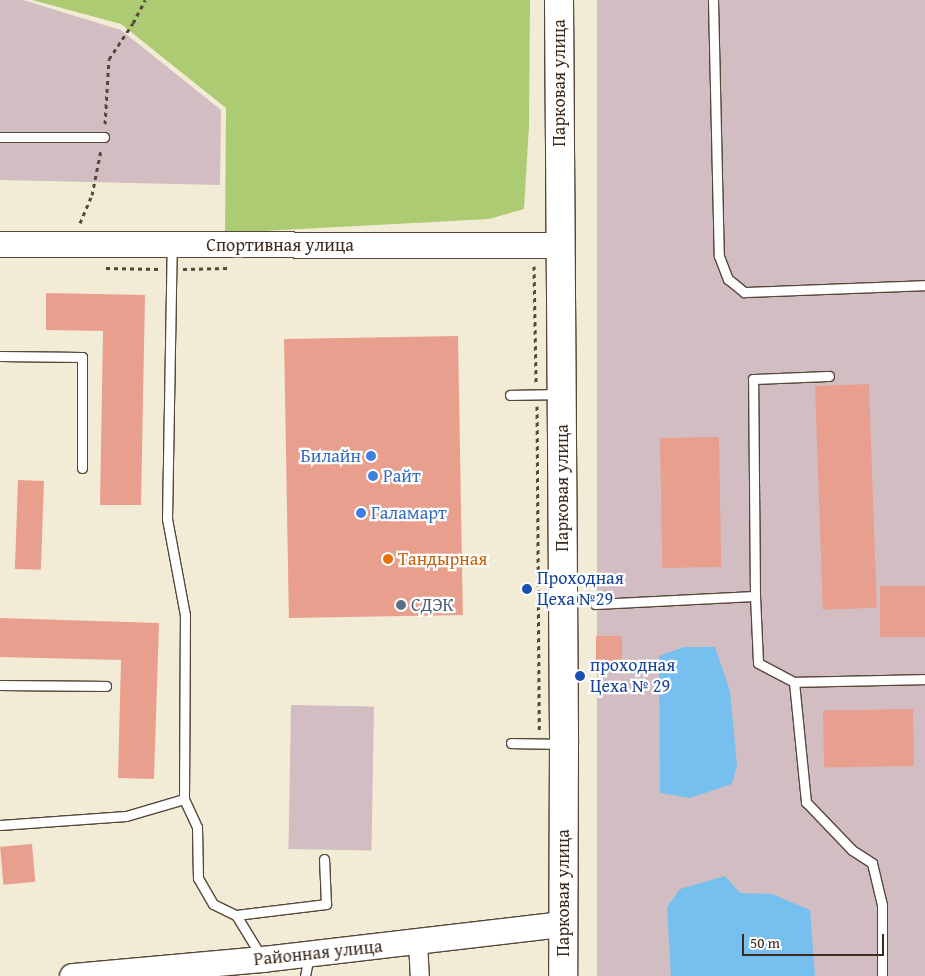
<!DOCTYPE html>
<meta charset="utf-8">
<style>
body{margin:0}
#map{position:relative;width:925px;height:976px;overflow:hidden;background:#f2ecd6;font-family:"Gentium Book Plus",serif}
div>[style]{position:absolute}
[style*='--x']{left:calc(var(--x)*1px);top:calc(var(--y)*1px);width:calc(var(--w)*1px);rotate:calc(var(--a)*1deg)}
.industrial>*{inset:0;background:#d2bec2;transform-origin:0 0}
.green>*{inset:0;background:#adcb72}
.water>*{inset:0;background:#75c0ef}
.building>*{inset:0;background:#e99f8e;transform-origin:0 0}
.path>*{height:3px;margin-top:-1.5px;transform-origin:0;background:repeating-linear-gradient(90deg,#56473a 0 4px,transparent 0 8px)}
.roads{filter:drop-shadow(1px 0 #56473a) drop-shadow(-1px 0 #56473a) drop-shadow(0 1px #56473a) drop-shadow(0 -1px #56473a)}
.lane>*{height:9px;margin:-4.5px;padding:0 4.5px;transform-origin:4.5px;border-radius:4.5px;background:#fff}
.street>*{height:18px;margin:-9px;padding:0 9px;transform-origin:9px;border-radius:9px;background:#fff}
.secondary>*{height:25px;margin:-12.5px;padding:0 12.5px;transform-origin:12.5px;border-radius:12.5px;background:#fff}
.primary>*{height:28px;margin:-14px;padding:0 14px;transform-origin:14px;border-radius:14px;background:#fff}
.dots>*{width:14px;height:14px;translate:-50% -50%;box-sizing:border-box;border:2px solid #fff;border-radius:50%}
span{translate:-50% -50%;white-space:nowrap;text-align:center;line-height:1.15;-webkit-text-stroke:4.5px #fff;paint-order:stroke}
.street-label{font-size:18px;color:#3b2a1e}
.shop-label{font-size:18px;color:#366cbe}
.right{translate:-100% -50%;text-align:right}
.left{translate:0 -50%;text-align:left}
.food-label{font-size:18px;color:#c56008}
.transit-label{font-size:18px;color:#164399}
.service-label{font-size:18px;color:#4e5e75}
.scale{position:absolute;left:742px;top:934px;width:142px;height:22px;box-sizing:border-box;border:2px solid #3b2a1e;border-top:0;padding-left:6px;font-size:15px;line-height:18px;white-space:nowrap;color:#3b2a1e;-webkit-text-stroke:4px #fff;paint-order:stroke}
</style>
<div id="map">
<div class="industrial">
<i style="clip-path:polygon(0 0,23px 0,121px 30px,221px 110px,220px 185px,0 180px)"></i>
<i style="left:597px;top:0;width:328px;height:976px"></i>
<i style="left:291px;top:705px;width:83px;height:144px;rotate:1deg"></i>
</div>
<div class="green">
<i style="clip-path:polygon(32px 0,530px 0,529px 126px,524px 209px,489px 219px,225px 233px,226px 108px,121px 24px)"></i>
</div>
<div class="water">
<i style="clip-path:polygon(684px 647px,715px 647px,730px 691px,737px 765px,732px 784px,690px 798px,660px 793px,659px 656px)"></i>
<i style="clip-path:polygon(725px 876px,740px 893px,772px 894px,810px 910px,815px 976px,671px 976px,667px 907px,680px 889px)"></i>
</div>
<div class="building">
<i style="clip-path:polygon(46px 293px,145px 295px,141px 505px,100px 505px,103px 331px,46px 330px)"></i>
<i style="left:458px;top:336px;width:279px;height:174px;rotate:89deg"></i>
<i style="left:869px;top:384px;width:224px;height:54px;rotate:88deg"></i>
<i style="left:719px;top:437px;width:130px;height:59px;rotate:89deg"></i>
<i style="left:18px;top:480px;width:26px;height:89px;rotate:2deg"></i>
<i style="left:925px;top:586px;width:51px;height:45px;rotate:90deg"></i>
<i style="clip-path:polygon(0 618px,159px 623px,154px 779px,118px 778px,121px 660px,0 657px)"></i>
<i style="left:596px;top:636px;width:26px;height:31px"></i>
<i style="left:913px;top:709px;width:57px;height:90px;rotate:89deg"></i>
<i style="left:32px;top:844px;width:38px;height:32px;rotate:85deg"></i>
</div>
<div class="path">
<i style="--x:105;--y:124;--w:65;--a:-86.5"></i>
<i style="--x:109;--y:59;--w:43;--a:-56.3"></i>
<i style="--x:133;--y:23;--w:26;--a:-62"></i>
<i style="--x:80;--y:223;--w:30;--a:-67"></i>
<i style="--x:92;--y:195;--w:46;--a:-78.7"></i>
<i style="--x:534;--y:266;--w:117;--a:89"></i>
<i style="--x:106;--y:268;--w:53;--a:1.1"></i>
<i style="--x:183;--y:269;--w:46;--a:-1.2"></i>
<i style="--x:537;--y:406;--w:324;--a:89.6"></i>
</div>
<div class="roads">
<div class="lane">
<i style="--x:713;--y:0;--w:256;--a:88.7"></i>
<i style="--x:719;--y:256;--w:25;--a:69"></i>
<i style="--x:728;--y:279;--w:21;--a:39"></i>
<i style="--x:744;--y:292;--w:181;--a:-2.2"></i>
<i style="--x:0;--y:137;--w:104;--a:0"></i>
<i style="--x:0;--y:356;--w:82;--a:0.7"></i>
<i style="--x:82;--y:357;--w:111;--a:90"></i>
<i style="--x:510;--y:395;--w:49;--a:-1.2"></i>
<i style="--x:755;--y:596;--w:67;--a:87.4"></i>
<i style="--x:758;--y:663;--w:41;--a:27.8"></i>
<i style="--x:794;--y:682;--w:131;--a:-1.3"></i>
<i style="--x:595;--y:604;--w:160;--a:-2.9"></i>
<i style="--x:755;--y:596;--w:217;--a:-90.5"></i>
<i style="--x:753;--y:379;--w:76;--a:-2.3"></i>
<i style="--x:794;--y:682;--w:121;--a:84.3"></i>
<i style="--x:806;--y:802;--w:66;--a:46.2"></i>
<i style="--x:852;--y:850;--w:24;--a:33"></i>
<i style="--x:872;--y:863;--w:43;--a:76.6"></i>
<i style="--x:882;--y:905;--w:71;--a:90"></i>
<i style="--x:0;--y:685;--w:106;--a:0.5"></i>
<i style="--x:511;--y:743;--w:50;--a:1.1"></i>
<i style="--x:184;--y:799;--w:31;--a:65"></i>
<i style="--x:197;--y:827;--w:51;--a:88.9"></i>
<i style="--x:198;--y:878;--w:30;--a:60"></i>
<i style="--x:213;--y:904;--w:25;--a:26"></i>
<i style="--x:236;--y:915;--w:91;--a:-7"></i>
<i style="--x:326;--y:904;--w:45;--a:-92.5"></i>
<i style="--x:0;--y:825;--w:126;--a:-4.1"></i>
<i style="--x:126;--y:816;--w:60;--a:-16.3"></i>
<i style="--x:184;--y:799;--w:184;--a:-89.7"></i>
<i style="--x:185;--y:615;--w:98;--a:-100.6"></i>
<i style="--x:167;--y:519;--w:273;--a:-89"></i>
<i style="--x:236;--y:915;--w:48;--a:58.6"></i>
<i style="--x:305;--y:976;--w:21;--a:-79"></i>
</div>
<div class="street">
<i style="--x:418;--y:942;--w:34;--a:87"></i>
</div>
<div class="secondary">
<i style="--x:0;--y:244;--w:560;--a:0.1"></i>
<i style="--x:72;--y:976;--w:192;--a:-5.1"></i>
<i style="--x:263;--y:959;--w:302;--a:-6.7"></i>
</div>
<div class="primary">
<i style="--x:559;--y:0;--w:744;--a:89.61"></i>
<i style="--x:564;--y:744;--w:232;--a:90.2"></i>
</div>
</div>
<div class="dots">
<i style="left:371px;top:456px;background:#3f7fe0"></i>
<i style="left:373px;top:476px;background:#3f7fe0"></i>
<i style="left:361px;top:513px;background:#3f7fe0"></i>
<i style="left:388px;top:559px;background:#e8710a"></i>
<i style="left:527px;top:589px;background:#1a4fb4"></i>
<i style="left:401px;top:605px;background:#5c6f8a"></i>
<i style="left:580px;top:676px;background:#1a4fb4"></i>
</div>
<div class="street-label">
<span style="left:559px;top:83px;rotate:-90deg">Парковая улица</span>
<span style="left:280px;top:245px">Спортивная улица</span>
<span style="left:562px;top:488px;rotate:-90deg">Парковая улица</span>
<span style="left:563px;top:893px;rotate:-90deg">Парковая улица</span>
<span style="left:318px;top:953px;rotate:-6deg">Районная улица</span>
</div>
<div class="shop-label">
<span class="right" style="left:361px;top:456px">Билайн</span>
<span class="left" style="left:383px;top:476px">Райт</span>
<span class="left" style="left:371px;top:513px">Галамарт</span>
</div>
<div class="food-label">
<span class="left" style="left:398px;top:559px">Тандырная</span>
</div>
<div class="transit-label">
<span class="left" style="left:537px;top:589px">Проходная<br>Цеха №29</span>
<span class="left" style="left:590px;top:676px">проходная<br>Цеха № 29</span>
</div>
<div class="service-label">
<span class="left" style="left:411px;top:605px">СДЭК</span>
</div>
<div class="scale">50 m</div>
</div>
